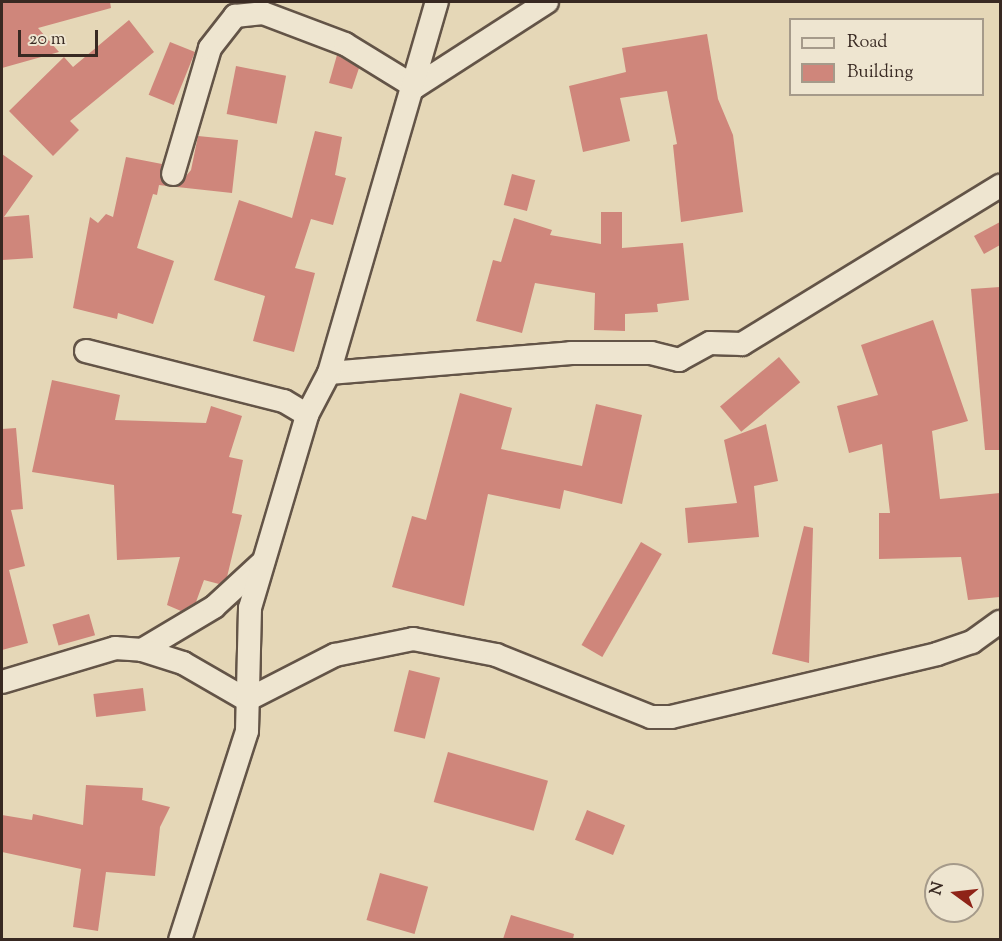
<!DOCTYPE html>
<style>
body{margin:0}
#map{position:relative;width:1002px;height:941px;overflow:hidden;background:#e5d7b7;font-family:"Sorts Mill Goudy",serif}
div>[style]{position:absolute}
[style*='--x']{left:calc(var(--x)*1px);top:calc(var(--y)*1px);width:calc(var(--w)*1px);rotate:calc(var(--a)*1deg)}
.building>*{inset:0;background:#cf867b;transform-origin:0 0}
.roads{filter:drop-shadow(2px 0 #635447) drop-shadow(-2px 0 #635447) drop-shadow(0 2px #635447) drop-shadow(0 -2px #635447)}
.minor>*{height:22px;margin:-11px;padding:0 11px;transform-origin:11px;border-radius:11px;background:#eee5d0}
span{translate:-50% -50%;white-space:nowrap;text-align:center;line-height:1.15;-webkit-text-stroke:6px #eee5d0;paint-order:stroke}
.frame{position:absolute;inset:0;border:3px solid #382922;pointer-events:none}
.legend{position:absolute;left:789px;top:18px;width:195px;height:78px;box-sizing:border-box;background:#eee5d0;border:2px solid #a59a8a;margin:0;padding:8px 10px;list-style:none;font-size:18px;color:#382922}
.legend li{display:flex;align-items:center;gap:12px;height:30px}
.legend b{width:30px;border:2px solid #a59a8a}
.north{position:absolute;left:924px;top:863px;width:60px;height:60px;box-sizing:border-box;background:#eee5d0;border:2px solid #a59a8a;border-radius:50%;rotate:285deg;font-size:16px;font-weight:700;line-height:24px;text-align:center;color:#382922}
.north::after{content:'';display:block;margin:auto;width:21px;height:27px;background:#8f2418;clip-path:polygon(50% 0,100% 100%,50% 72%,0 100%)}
.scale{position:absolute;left:18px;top:30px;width:80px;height:27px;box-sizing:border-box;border:3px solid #382922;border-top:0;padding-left:8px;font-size:18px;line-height:21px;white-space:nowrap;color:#382922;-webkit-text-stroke:4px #eee5d0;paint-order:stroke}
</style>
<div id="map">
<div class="building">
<i style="clip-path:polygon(2px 2px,110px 2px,111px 8px,38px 28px,59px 52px,2px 68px)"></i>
<i style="clip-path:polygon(129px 20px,154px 52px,70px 121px,79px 130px,53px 156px,9px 111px,64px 57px,73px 67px)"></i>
<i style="clip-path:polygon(707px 34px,718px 99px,733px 135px,743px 212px,681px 222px,673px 145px,677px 144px,667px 91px,620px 98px,630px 141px,583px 152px,569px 86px,626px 72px,622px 48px)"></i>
<i style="left:170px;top:42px;width:27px;height:57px;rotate:22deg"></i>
<i style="clip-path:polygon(337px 55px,359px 68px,352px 89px,329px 83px)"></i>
<i style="left:236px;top:66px;width:51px;height:49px;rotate:11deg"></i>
<i style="clip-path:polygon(315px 131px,342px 137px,335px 175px,346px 178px,333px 225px,311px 219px,295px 268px,315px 273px,294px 352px,253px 341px,265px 296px,214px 280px,239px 200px,292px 218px)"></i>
<i style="clip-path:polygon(198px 136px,238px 140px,232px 193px,177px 187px,191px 170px)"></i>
<i style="clip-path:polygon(2px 154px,33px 176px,4px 217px,29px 215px,33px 258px,2px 260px)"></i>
<i style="clip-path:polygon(126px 157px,162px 164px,160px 177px,167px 186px,159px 185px,157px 195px,153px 194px,137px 248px,174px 261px,153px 324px,118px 313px,117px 319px,73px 308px,90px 217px,98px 223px,106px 214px,113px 217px)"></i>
<i style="left:512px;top:174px;width:24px;height:32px;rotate:15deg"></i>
<i style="clip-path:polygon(601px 212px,622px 212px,622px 248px,683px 243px,689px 300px,657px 304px,658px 312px,625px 314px,625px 331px,594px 330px,595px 293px,535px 283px,522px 333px,476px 321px,493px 260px,501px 262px,514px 218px,552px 230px,550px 235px,601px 244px)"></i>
<i style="clip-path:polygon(1000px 222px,1000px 245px,984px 254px,974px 236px)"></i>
<i style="clip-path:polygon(1000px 287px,1000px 450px,985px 450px,971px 289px)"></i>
<i style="clip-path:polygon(933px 320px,968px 421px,932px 431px,940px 499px,1000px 493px,1000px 597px,968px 600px,961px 557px,879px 559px,879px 513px,890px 513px,882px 444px,849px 453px,837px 406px,878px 395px,861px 345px)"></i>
<i style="left:779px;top:357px;width:33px;height:77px;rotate:50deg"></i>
<i style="clip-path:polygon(52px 380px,120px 395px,115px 420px,206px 423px,211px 406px,242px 416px,229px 457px,243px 460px,232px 513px,242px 515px,227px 577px,219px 584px,204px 580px,196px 602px,181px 611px,167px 605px,180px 557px,117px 560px,114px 485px,32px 472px)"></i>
<i style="clip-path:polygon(460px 393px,512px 408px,501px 449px,582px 466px,596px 404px,642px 415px,622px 504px,564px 490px,560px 509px,488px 494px,464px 606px,392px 587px,412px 516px,426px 520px)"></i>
<i style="clip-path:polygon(766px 424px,778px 481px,754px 486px,759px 537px,688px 543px,685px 508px,737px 503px,724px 440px)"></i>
<i style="clip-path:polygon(16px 428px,23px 509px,11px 510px,25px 566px,9px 570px,28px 643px,2px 650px,2px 429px)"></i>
<i style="clip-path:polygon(804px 526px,813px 528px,809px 663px,772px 654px)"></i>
<i style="left:641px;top:542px;width:24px;height:119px;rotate:30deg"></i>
<i style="left:89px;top:614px;width:22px;height:38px;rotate:74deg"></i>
<i style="left:409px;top:670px;width:32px;height:63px;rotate:14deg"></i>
<i style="left:143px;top:688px;width:23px;height:50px;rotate:83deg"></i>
<i style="left:448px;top:752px;width:104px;height:52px;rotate:16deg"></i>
<i style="clip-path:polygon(86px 785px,143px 788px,142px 800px,170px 807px,160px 827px,155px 876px,106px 872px,98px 931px,73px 927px,81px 869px,2px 852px,2px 815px,32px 820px,33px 814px,83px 825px)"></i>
<i style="left:587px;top:810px;width:41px;height:32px;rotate:22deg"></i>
<i style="left:380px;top:873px;width:50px;height:49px;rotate:16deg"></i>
<i style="clip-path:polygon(511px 915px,574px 934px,573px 939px,503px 939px)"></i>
</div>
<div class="roads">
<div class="minor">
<i style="--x:173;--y:174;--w:131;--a:-73.6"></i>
<i style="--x:210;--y:48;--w:41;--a:-52"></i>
<i style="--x:235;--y:16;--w:28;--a:-6"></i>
<i style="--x:263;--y:13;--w:88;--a:20.7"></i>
<i style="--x:345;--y:44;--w:82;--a:31.6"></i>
<i style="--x:415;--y:87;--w:157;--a:-32.8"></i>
<i style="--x:86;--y:351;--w:204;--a:14.2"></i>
<i style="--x:284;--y:401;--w:27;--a:31"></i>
<i style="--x:329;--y:373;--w:243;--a:-4.7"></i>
<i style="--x:571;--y:353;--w:80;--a:0"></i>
<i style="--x:651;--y:353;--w:29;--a:14"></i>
<i style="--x:679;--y:360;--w:35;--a:-29"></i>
<i style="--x:710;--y:343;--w:32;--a:2"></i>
<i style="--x:742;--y:344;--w:303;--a:-31.5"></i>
<i style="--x:142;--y:650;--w:84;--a:-30.8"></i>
<i style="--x:214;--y:607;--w:67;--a:-42.6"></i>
<i style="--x:2;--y:682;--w:118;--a:-16.7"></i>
<i style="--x:115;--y:648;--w:27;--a:4"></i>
<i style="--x:142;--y:650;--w:43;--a:17.6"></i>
<i style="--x:183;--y:663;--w:74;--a:30"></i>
<i style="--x:247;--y:700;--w:99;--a:-27.1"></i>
<i style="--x:335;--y:655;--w:80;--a:-11.6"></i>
<i style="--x:413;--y:639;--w:85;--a:10.9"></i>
<i style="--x:496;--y:655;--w:167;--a:21.8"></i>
<i style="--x:651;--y:717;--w:20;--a:0"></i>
<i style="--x:671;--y:717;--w:273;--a:-13.3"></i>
<i style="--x:937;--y:654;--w:37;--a:-19"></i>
<i style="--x:972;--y:642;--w:34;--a:-36"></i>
<i style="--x:180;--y:940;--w:219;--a:-72.2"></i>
<i style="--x:247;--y:731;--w:123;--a:-88.6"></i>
<i style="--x:250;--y:608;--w:201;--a:-73.5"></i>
<i style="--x:307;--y:415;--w:47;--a:-62.4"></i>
<i style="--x:329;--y:373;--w:386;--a:-73.8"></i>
</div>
</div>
<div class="frame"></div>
<ul class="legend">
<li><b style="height:8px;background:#eee5d0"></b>Road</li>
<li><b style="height:16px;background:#cf867b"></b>Building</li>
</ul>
<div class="north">N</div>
<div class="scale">20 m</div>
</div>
